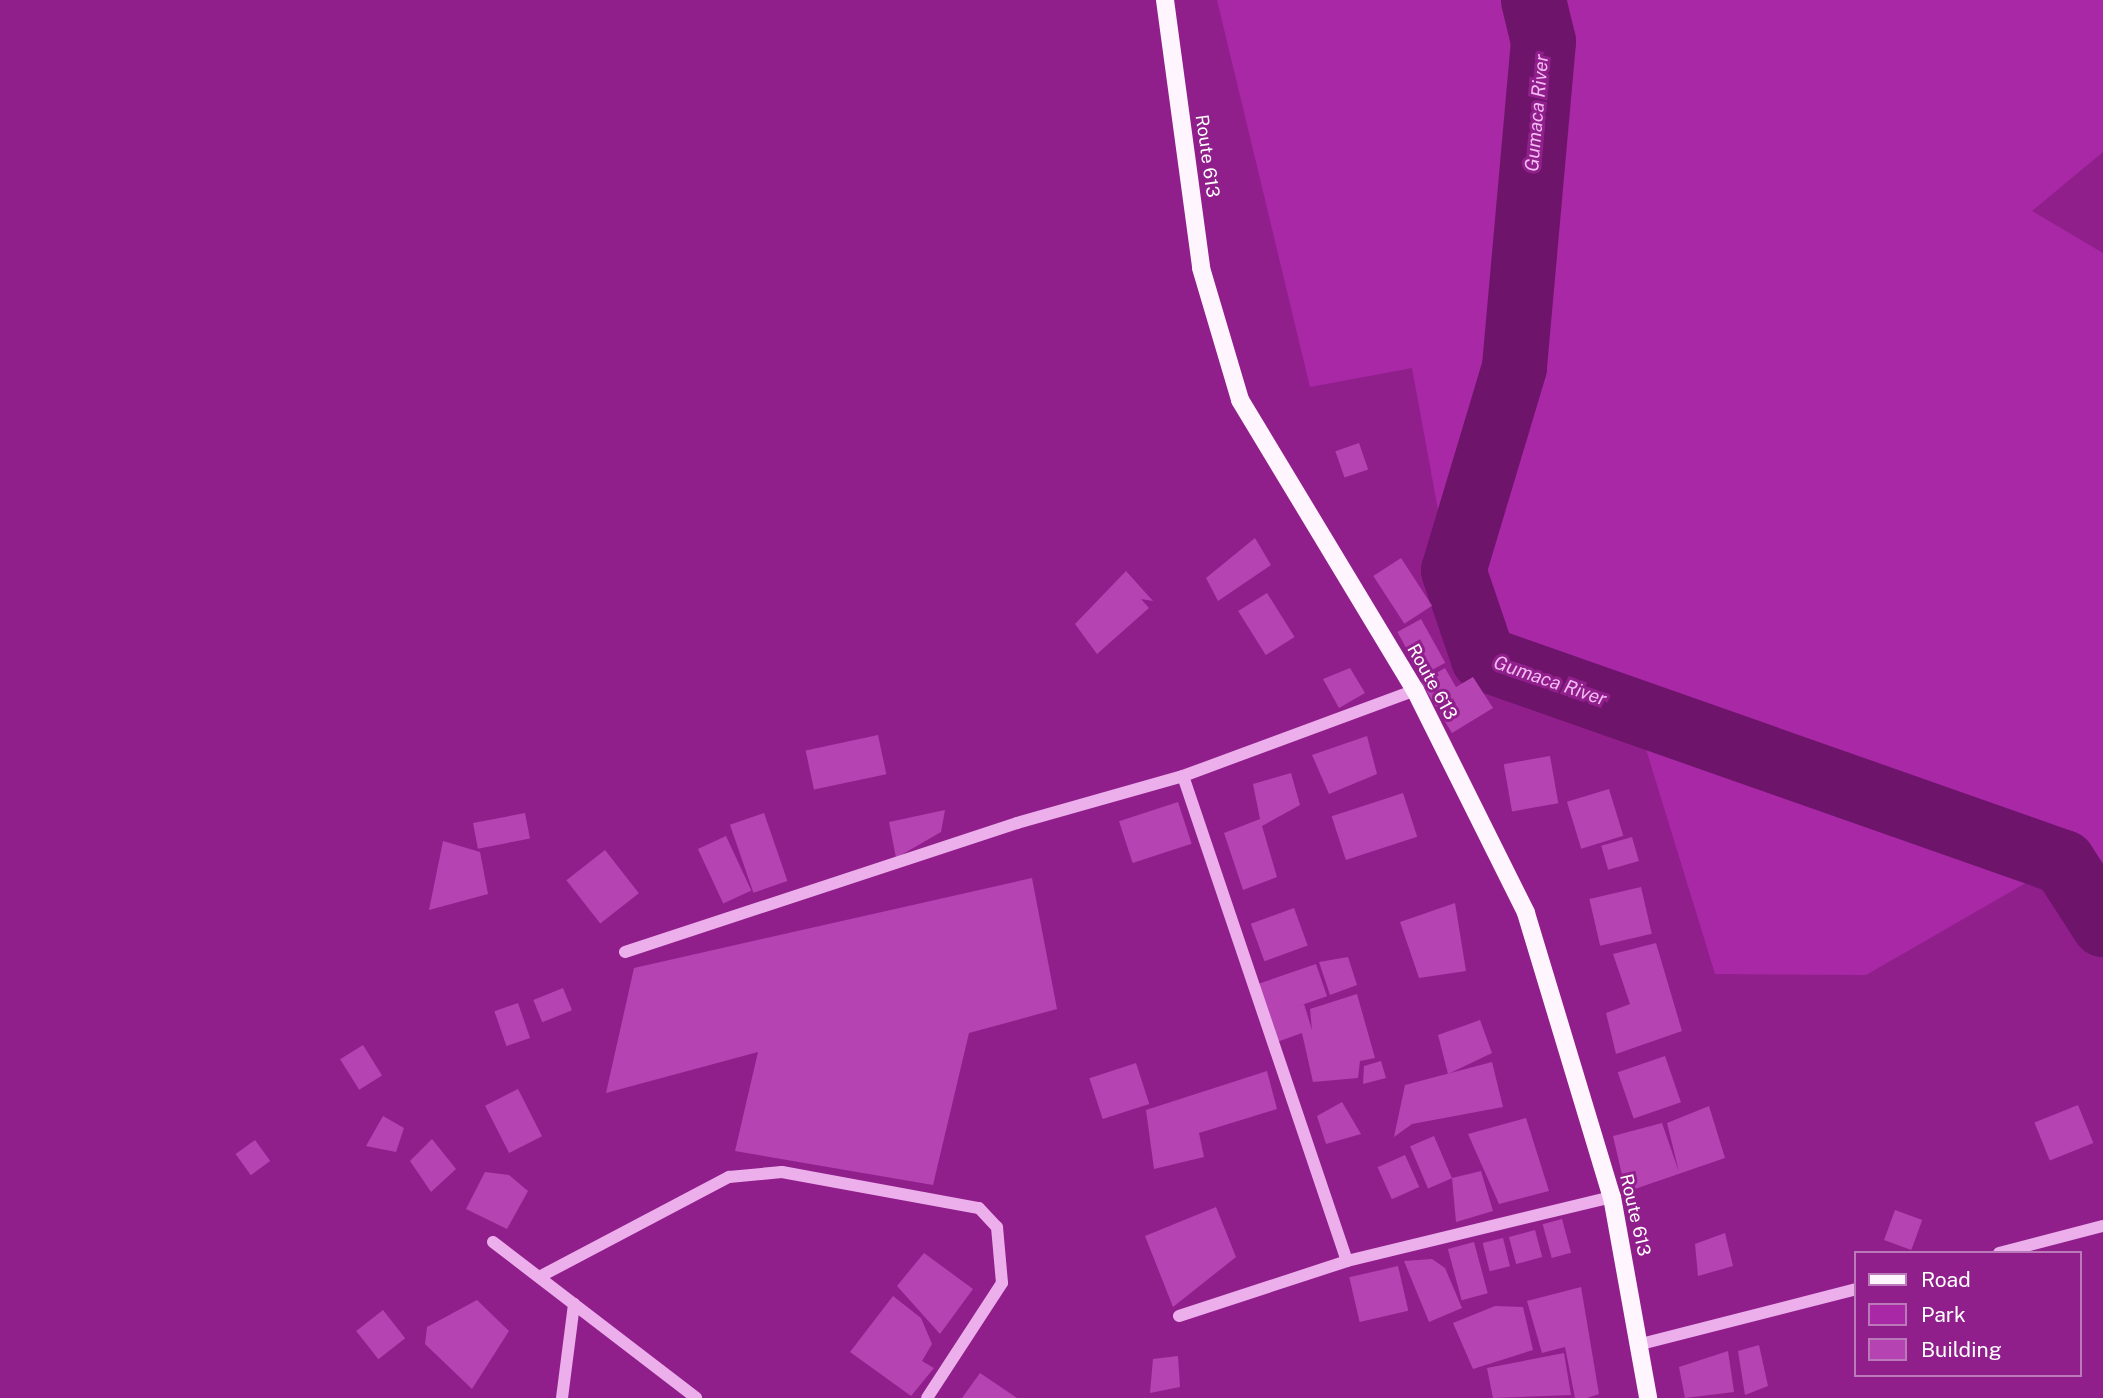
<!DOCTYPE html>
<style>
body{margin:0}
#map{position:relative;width:2103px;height:1398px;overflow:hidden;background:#901f8c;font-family:"Public Sans",sans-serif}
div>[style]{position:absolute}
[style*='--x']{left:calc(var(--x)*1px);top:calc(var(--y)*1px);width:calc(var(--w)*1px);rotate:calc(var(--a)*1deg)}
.green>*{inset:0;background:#a828a6}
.river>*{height:65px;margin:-32.5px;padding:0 32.5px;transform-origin:32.5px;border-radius:32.5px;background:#6e156b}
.building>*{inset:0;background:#b543b2;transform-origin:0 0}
.minor>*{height:12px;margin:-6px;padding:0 6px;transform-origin:6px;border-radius:6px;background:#edafec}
.major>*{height:18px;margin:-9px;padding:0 9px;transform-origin:9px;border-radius:9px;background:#fff5fe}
span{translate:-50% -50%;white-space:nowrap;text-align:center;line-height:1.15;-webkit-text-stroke:6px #901f8c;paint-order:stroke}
.street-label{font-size:18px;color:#fff}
.water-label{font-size:19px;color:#f4bbf3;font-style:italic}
.legend{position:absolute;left:1854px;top:1251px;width:228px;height:126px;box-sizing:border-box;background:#901f8c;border:2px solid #bc79ba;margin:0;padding:9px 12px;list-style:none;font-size:21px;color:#fff}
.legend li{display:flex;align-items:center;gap:14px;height:35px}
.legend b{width:35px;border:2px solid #bc79ba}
</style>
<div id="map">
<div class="green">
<i style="clip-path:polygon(1217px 0,2103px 0,2103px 152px,2032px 211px,2103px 253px,2103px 924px,2062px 862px,1866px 975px,1715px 974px,1634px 710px,1464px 652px,1412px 368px,1310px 387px)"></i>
</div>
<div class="river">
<i style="--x:1533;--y:0;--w:42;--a:76.3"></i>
<i style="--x:1543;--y:41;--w:327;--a:95.1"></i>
<i style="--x:1514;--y:367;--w:212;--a:106.7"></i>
<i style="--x:1453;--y:570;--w:93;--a:71.2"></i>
<i style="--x:1483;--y:658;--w:615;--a:19.38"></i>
<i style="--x:2063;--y:862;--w:74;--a:57.2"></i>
</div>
<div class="building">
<i style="left:1359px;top:443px;width:28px;height:25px;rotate:71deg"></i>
<i style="clip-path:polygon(1255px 538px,1271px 565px,1218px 601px,1206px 578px)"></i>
<i style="left:1401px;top:558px;width:57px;height:33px;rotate:57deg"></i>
<i style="clip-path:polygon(1126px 571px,1153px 601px,1141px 599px,1149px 608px,1097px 654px,1075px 624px)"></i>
<i style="left:1267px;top:593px;width:52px;height:34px;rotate:58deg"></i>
<i style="left:1421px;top:619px;width:50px;height:27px;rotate:61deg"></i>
<i style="clip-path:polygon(1350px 668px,1365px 693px,1339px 708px,1323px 679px)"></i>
<i style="clip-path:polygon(1445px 668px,1456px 687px,1473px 677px,1493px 708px,1452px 733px,1421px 682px)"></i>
<i style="left:878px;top:735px;width:40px;height:74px;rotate:78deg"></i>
<i style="clip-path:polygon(1367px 736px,1377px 774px,1329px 794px,1312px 755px)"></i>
<i style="left:1550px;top:756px;width:48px;height:47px;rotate:80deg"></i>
<i style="clip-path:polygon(1291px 773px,1300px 805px,1262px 826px,1277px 877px,1243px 890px,1224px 833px,1260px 819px,1253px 784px)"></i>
<i style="left:1609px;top:789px;width:49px;height:44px;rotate:73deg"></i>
<i style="left:1403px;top:793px;width:46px;height:75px;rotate:72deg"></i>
<i style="left:1178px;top:802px;width:44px;height:62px;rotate:72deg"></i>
<i style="clip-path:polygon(945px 810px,941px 832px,896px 858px,889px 822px)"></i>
<i style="left:525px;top:813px;width:26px;height:53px;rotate:79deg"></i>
<i style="left:764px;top:813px;width:72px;height:36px;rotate:71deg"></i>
<i style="left:726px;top:836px;width:60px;height:31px;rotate:65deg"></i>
<i style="left:1632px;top:837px;width:25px;height:32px;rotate:74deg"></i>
<i style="clip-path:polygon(443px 841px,480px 852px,488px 894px,429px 910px)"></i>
<i style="left:605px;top:850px;width:55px;height:49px;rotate:52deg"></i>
<i style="clip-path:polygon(1032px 878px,1057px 1009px,969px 1033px,933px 1185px,735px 1151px,758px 1052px,606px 1093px,634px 968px)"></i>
<i style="left:1641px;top:887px;width:48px;height:53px;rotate:77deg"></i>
<i style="clip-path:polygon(1455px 903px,1466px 971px,1419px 978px,1400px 922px)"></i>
<i style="left:1294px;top:908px;width:40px;height:46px;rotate:70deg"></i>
<i style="clip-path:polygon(1656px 943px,1682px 1031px,1616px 1054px,1606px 1013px,1630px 1004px,1613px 954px)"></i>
<i style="clip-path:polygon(1348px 957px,1357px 985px,1330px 995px,1319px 962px)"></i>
<i style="left:1316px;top:964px;width:34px;height:63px;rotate:71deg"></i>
<i style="left:563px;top:988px;width:24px;height:32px;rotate:68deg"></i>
<i style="clip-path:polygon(1357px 994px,1375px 1058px,1360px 1061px,1358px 1078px,1313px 1082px,1302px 1033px,1277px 1042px,1268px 1015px,1304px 1004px,1312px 1030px,1310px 1009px)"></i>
<i style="left:518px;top:1003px;width:37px;height:25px;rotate:71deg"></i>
<i style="clip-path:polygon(1480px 1020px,1492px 1053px,1448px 1074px,1438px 1035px)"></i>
<i style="left:363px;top:1045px;width:36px;height:27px;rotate:58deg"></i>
<i style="left:1665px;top:1056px;width:49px;height:50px;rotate:71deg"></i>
<i style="clip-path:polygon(1381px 1061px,1386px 1078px,1363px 1084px,1364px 1066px)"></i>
<i style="clip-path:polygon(1492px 1062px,1503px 1107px,1412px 1124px,1394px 1137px,1405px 1085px)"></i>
<i style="left:1136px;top:1063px;width:43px;height:49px;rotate:72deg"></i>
<i style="clip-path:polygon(1267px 1071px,1277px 1109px,1199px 1133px,1204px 1157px,1154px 1169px,1146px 1110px)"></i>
<i style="left:518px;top:1089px;width:53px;height:37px;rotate:63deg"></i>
<i style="clip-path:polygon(1342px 1102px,1361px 1134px,1326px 1144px,1317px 1116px)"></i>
<i style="left:2078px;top:1105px;width:41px;height:47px;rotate:68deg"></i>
<i style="clip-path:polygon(1709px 1106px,1725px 1158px,1626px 1192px,1613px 1136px,1662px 1123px,1679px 1172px,1667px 1123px)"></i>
<i style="clip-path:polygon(383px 1116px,404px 1128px,396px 1152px,366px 1146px)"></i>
<i style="clip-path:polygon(1526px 1118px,1549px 1191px,1499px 1204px,1468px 1134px)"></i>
<i style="left:1434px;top:1136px;width:46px;height:26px;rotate:67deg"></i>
<i style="clip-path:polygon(432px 1139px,456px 1169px,431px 1192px,410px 1161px)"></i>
<i style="left:255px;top:1140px;width:26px;height:24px;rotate:54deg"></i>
<i style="left:1405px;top:1155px;width:35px;height:30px;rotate:66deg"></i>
<i style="clip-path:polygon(1481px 1171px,1493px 1211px,1456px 1222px,1452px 1178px)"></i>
<i style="clip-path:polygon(485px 1172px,509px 1175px,528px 1191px,507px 1229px,466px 1209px)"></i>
<i style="clip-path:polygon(1216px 1207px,1236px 1257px,1173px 1307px,1145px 1236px)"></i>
<i style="left:1895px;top:1210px;width:29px;height:32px;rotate:20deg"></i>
<i style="left:1562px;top:1219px;width:35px;height:20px;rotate:75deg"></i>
<i style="left:1535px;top:1230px;width:28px;height:27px;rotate:75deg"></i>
<i style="clip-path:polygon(1725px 1233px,1733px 1266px,1698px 1276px,1695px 1244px)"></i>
<i style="left:1503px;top:1238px;width:29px;height:21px;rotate:76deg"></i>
<i style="left:1474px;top:1242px;width:53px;height:27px;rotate:75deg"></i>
<i style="clip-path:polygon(924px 1253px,973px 1289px,940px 1334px,897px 1286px)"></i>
<i style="clip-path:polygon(1432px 1259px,1445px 1268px,1462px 1308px,1429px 1322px,1404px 1261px)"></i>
<i style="left:1398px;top:1266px;width:46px;height:50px;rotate:77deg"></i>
<i style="clip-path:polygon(1581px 1287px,1599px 1394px,1587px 1398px,1575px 1398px,1565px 1347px,1542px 1353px,1527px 1301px)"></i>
<i style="clip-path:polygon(893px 1296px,921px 1318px,932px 1344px,922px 1361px,934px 1368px,911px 1396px,850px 1352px)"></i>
<i style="clip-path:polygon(477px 1300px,509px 1331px,472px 1389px,425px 1344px,427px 1327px)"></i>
<i style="clip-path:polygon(1495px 1306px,1523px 1307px,1533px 1350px,1473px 1369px,1453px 1323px)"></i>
<i style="left:383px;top:1310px;width:36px;height:34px;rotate:52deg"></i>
<i style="clip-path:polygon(1759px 1345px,1768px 1386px,1745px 1395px,1738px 1351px)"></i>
<i style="clip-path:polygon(1728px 1351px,1734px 1392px,1685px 1398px,1679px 1367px)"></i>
<i style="clip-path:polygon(1564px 1353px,1571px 1395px,1493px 1398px,1487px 1368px)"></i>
<i style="clip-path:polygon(1178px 1356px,1180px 1387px,1150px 1393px,1153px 1359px)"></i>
<i style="clip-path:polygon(980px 1373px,1017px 1398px,962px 1398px)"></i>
</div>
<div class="minor">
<i style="--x:1183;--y:776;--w:512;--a:71.32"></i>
<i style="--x:625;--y:952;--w:413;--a:-18.2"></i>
<i style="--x:1017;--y:823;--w:173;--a:-15.8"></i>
<i style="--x:1183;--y:776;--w:247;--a:-20.3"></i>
<i style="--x:493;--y:1242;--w:256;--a:37.5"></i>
<i style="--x:1999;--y:1253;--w:107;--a:-14.6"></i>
<i style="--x:539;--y:1277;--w:215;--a:-27.8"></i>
<i style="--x:729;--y:1177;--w:53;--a:-5.4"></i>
<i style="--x:782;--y:1172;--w:200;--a:10.4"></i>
<i style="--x:979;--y:1208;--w:26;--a:47"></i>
<i style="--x:997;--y:1227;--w:56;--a:84.9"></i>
<i style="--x:1002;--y:1283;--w:137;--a:123.1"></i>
<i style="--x:1179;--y:1316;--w:177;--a:-18.1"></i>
<i style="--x:1347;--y:1261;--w:273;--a:-13.6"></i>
<i style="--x:1641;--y:1344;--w:222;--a:-14.3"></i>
<i style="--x:562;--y:1398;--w:95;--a:-82.7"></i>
</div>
<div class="major">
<i style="--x:1165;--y:0;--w:270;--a:82.3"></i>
<i style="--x:1201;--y:268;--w:138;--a:73.5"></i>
<i style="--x:1240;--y:400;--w:339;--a:58.9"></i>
<i style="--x:1415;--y:690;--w:249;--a:63.5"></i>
<i style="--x:1526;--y:913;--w:297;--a:73.2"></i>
<i style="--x:1612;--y:1197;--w:204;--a:79.8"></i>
</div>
<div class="street-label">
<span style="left:1207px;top:156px;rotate:82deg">Route 613</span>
<span style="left:1432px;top:682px;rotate:61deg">Route 613</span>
<span style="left:1635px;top:1215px;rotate:77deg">Route 613</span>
</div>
<div class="water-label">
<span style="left:1537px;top:113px;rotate:-85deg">Gumaca River</span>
<span style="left:1550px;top:681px;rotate:19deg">Gumaca River</span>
</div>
<ul class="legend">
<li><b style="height:9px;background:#fff5fe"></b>Road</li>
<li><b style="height:19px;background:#a828a6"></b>Park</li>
<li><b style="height:19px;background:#b543b2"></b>Building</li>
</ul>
</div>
